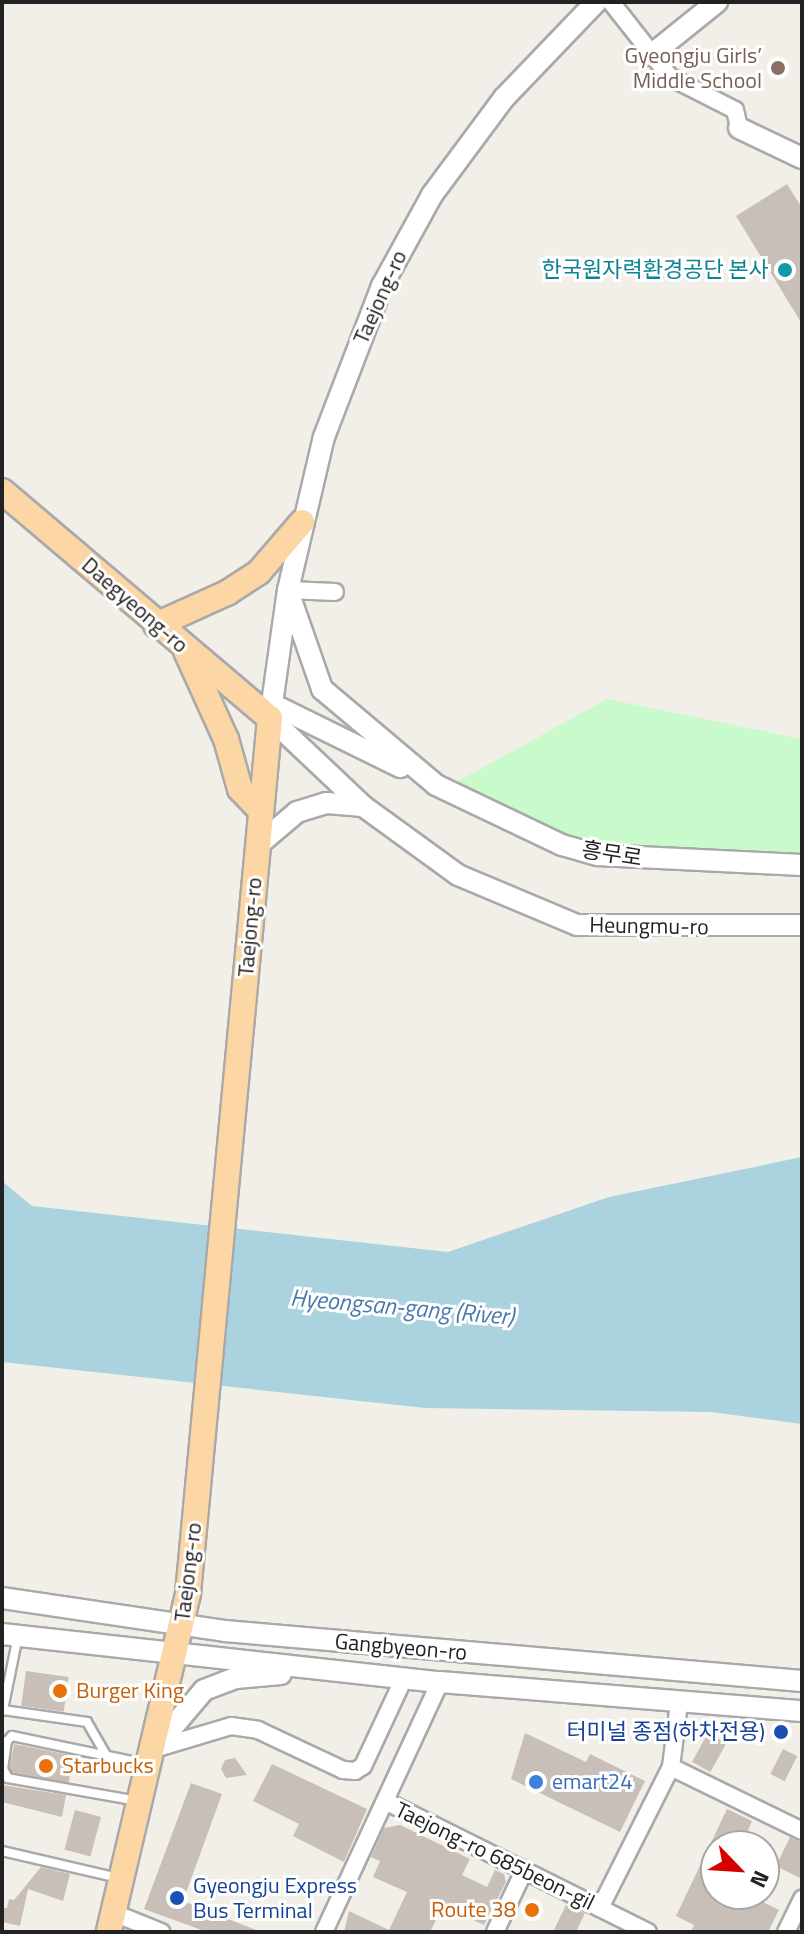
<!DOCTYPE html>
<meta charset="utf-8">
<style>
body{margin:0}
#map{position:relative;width:804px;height:1934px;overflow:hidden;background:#f2efe9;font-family:"Titillium Web","Noto Sans KR",sans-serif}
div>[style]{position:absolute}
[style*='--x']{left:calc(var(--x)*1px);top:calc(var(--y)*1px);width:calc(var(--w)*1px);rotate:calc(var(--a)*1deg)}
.park>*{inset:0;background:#c8facc}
.water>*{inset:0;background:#aad3df}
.building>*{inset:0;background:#c7bfb8;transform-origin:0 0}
.roads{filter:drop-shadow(2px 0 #a9a9a9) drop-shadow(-2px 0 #a9a9a9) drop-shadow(0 2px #a9a9a9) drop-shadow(0 -2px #a9a9a9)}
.service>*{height:8px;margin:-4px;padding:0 4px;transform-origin:4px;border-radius:4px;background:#fff}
.minor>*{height:16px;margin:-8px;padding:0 8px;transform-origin:8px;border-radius:8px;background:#fff}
.tertiary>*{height:20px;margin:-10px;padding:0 10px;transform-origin:10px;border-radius:10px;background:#fff}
.primary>*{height:24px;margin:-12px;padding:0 12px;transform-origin:12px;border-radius:12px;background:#fcd6a4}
.dots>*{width:22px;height:22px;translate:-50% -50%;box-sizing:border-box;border:4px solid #fff;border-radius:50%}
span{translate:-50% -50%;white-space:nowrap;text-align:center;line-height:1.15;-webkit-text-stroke:6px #fff;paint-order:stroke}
.education-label{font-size:22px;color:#785e54}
.right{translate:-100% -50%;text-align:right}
.culture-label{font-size:22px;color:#0d838f}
.street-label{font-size:22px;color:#222}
.food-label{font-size:22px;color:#c56008}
.left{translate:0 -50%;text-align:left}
.transit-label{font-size:22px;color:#164399}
.shop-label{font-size:22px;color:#366cbe}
.water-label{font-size:24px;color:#4a7aab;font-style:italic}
.frame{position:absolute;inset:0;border:4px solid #222;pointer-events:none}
.north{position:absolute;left:700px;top:1830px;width:80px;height:80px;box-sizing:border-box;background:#fff;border:2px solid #a7a7a7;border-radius:50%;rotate:115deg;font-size:22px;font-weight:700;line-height:32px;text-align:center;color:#222}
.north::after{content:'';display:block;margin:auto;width:28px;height:36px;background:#d40000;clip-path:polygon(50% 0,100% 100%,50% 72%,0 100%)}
</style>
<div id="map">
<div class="park">
<i style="clip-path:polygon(607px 699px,802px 739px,802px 853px,598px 848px,455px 783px)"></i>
</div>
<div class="water">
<i style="clip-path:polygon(802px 1157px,802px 1424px,711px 1412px,425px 1408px,2px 1362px,2px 1181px,32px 1206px,448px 1252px,609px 1197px)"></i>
</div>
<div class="building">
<i style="clip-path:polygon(787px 184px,802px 208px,802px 324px,736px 216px)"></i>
<i style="left:26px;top:1671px;width:43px;height:35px;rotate:8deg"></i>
<i style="clip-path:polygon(525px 1733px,586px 1762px,590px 1754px,645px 1781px,620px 1832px,511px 1779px)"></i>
<i style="left:708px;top:1733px;width:21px;height:33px;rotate:29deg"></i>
<i style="left:14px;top:1744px;width:61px;height:28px;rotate:11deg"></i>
<i style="left:783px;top:1749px;width:16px;height:28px;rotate:27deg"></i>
<i style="clip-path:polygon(235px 1758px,247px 1775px,226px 1778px,221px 1769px,225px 1760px)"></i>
<i style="clip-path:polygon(272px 1764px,367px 1809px,344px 1862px,293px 1836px,299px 1824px,253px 1801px)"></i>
<i style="clip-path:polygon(191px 1783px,222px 1794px,183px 1901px,261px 1932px,207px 1932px,144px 1909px)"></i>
<i style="clip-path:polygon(2px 1785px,66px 1795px,62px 1817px,2px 1802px)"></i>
<i style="clip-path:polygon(727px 1809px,752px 1821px,741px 1846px,716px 1846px,716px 1894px,747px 1894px,779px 1910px,768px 1932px,691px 1932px,694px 1925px,676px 1916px)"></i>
<i style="left:75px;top:1810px;width:27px;height:41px;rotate:15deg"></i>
<i style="clip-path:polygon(400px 1825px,470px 1859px,462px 1875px,487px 1887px,495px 1870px,504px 1874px,506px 1882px,484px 1925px,443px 1906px,430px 1932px,344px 1932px,349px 1911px,389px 1930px,407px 1892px,373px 1877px,380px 1861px,371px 1857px,384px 1828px)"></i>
<i style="clip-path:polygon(790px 1837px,802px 1843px,802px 1879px,776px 1866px)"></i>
<i style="clip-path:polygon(41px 1867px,70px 1874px,63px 1901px,28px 1889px,20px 1926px,2px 1922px,2px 1908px,7px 1908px,9px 1899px,14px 1900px)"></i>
<i style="clip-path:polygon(566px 1905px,585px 1913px,576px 1932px,553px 1932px)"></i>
</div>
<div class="roads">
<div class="service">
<i style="--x:18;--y:1636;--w:76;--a:101.5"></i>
<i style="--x:3;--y:1710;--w:85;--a:8.1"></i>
<i style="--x:87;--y:1722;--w:39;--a:60"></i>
<i style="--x:138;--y:1801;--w:132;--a:-170"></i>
<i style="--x:8;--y:1778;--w:10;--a:-119"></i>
<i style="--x:3;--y:1769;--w:28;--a:-82"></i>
<i style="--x:7;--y:1741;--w:7;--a:-45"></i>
<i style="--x:12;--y:1736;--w:137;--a:11.8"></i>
<i style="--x:2;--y:1851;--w:119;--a:13.1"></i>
</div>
<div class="minor">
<i style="--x:611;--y:2;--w:95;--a:51.8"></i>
<i style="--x:670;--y:77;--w:73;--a:26.9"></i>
<i style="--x:735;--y:110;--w:18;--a:77"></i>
<i style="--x:288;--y:590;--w:47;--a:2.4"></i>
<i style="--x:154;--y:1749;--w:80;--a:-16.6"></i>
<i style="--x:231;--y:1726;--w:27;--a:8"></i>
<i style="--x:258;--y:1730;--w:94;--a:25.2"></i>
<i style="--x:343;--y:1770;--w:12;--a:5"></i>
<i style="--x:355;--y:1771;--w:9;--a:-32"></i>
<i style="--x:363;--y:1766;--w:97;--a:-65"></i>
<i style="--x:671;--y:1767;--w:146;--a:26"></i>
<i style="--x:385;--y:1801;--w:294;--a:26.5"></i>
<i style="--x:600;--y:1908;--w:158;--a:-63.3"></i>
<i style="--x:671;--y:1767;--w:64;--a:-82.9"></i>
<i style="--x:114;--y:1913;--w:51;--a:22"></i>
<i style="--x:324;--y:1932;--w:276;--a:-65.1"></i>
<i style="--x:495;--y:1932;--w:68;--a:-64.6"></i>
<i style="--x:786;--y:1932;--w:37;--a:-64"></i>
</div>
<div class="tertiary">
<i style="--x:651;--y:55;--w:85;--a:-38.8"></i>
<i style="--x:739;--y:128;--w:70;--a:25.5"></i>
<i style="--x:289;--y:594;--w:101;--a:70.8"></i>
<i style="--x:322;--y:689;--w:149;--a:40.1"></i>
<i style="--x:436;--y:785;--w:140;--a:25.5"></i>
<i style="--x:562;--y:845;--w:37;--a:16"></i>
<i style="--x:598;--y:855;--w:204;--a:2.8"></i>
<i style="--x:272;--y:704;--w:143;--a:26.2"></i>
<i style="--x:363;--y:806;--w:128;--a:-136.6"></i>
<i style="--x:270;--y:718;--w:129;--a:-82"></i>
<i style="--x:288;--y:590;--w:157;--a:-76.8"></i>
<i style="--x:324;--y:437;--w:162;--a:-69"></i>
<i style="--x:382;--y:286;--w:104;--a:-61.2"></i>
<i style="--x:432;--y:195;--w:121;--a:-53.4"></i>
<i style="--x:504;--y:98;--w:133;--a:-46.2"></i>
<i style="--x:257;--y:846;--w:52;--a:-40.4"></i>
<i style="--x:297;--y:812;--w:31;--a:-17"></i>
<i style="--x:327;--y:803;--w:36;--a:5"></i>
<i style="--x:363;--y:806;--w:117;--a:36"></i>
<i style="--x:458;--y:875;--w:129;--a:22.8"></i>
<i style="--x:577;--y:925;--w:225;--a:0"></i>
<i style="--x:2;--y:1598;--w:225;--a:8.4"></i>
<i style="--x:225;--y:1631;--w:579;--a:4.95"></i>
<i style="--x:2;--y:1634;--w:441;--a:6.3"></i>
<i style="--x:440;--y:1682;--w:363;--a:4.6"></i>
<i style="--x:154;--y:1749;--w:77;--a:-49.7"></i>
<i style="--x:204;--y:1690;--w:34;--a:-21"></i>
<i style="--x:236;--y:1678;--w:45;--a:-5.1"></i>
</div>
<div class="primary">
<i style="--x:2;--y:491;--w:351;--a:40.3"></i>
<i style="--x:270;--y:718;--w:880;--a:95.35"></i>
<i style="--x:188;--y:1594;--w:347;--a:103.2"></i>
<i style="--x:156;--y:625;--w:78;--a:-24.3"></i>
<i style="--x:227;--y:593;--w:38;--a:-33"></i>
<i style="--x:259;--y:572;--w:66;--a:-49.3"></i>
<i style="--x:186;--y:651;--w:97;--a:65.6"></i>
<i style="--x:226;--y:739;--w:52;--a:74.4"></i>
<i style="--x:240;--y:789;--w:30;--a:46"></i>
</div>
</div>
<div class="dots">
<i style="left:778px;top:68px;background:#8d6e63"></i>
<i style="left:785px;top:270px;background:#0f9aa8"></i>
<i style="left:60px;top:1691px;background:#e8710a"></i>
<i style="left:781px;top:1732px;background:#1a4fb4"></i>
<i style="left:46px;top:1766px;background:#e8710a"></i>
<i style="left:536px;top:1782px;background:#3f7fe0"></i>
<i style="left:177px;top:1898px;background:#1a4fb4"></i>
<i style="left:532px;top:1910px;background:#e8710a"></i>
</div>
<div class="education-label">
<span class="right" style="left:762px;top:68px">Gyeongju Girls’<br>Middle School</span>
</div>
<div class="culture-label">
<span class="right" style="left:769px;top:270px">한국원자력환경공단 본사</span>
</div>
<div class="street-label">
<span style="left:380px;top:297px;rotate:-66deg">Taejong-ro</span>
<span style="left:135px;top:605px;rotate:41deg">Daegyeong-ro</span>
<span style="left:612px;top:854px;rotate:9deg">흥무로</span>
<span style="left:649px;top:926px;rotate:1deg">Heungmu-ro</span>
<span style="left:250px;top:927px;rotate:-85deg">Taejong-ro</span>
<span style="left:188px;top:1572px;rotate:-83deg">Taejong-ro</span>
<span style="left:401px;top:1647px;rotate:5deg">Gangbyeon-ro</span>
<span style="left:495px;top:1856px;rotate:26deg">Taejong-ro 685beon-gil</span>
</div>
<div class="food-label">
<span class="left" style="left:76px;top:1691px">Burger King</span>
<span class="left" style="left:62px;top:1766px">Starbucks</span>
<span class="right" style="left:516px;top:1910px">Route 38</span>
</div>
<div class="transit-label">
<span class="right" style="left:765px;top:1732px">터미널 종점(하차전용)</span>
<span class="left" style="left:193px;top:1898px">Gyeongju Express<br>Bus Terminal</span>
</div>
<div class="shop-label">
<span class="left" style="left:552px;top:1782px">emart24</span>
</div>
<div class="water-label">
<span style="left:402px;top:1307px;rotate:5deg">Hyeongsan-gang (River)</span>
</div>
<div class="frame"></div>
<div class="north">N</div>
</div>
